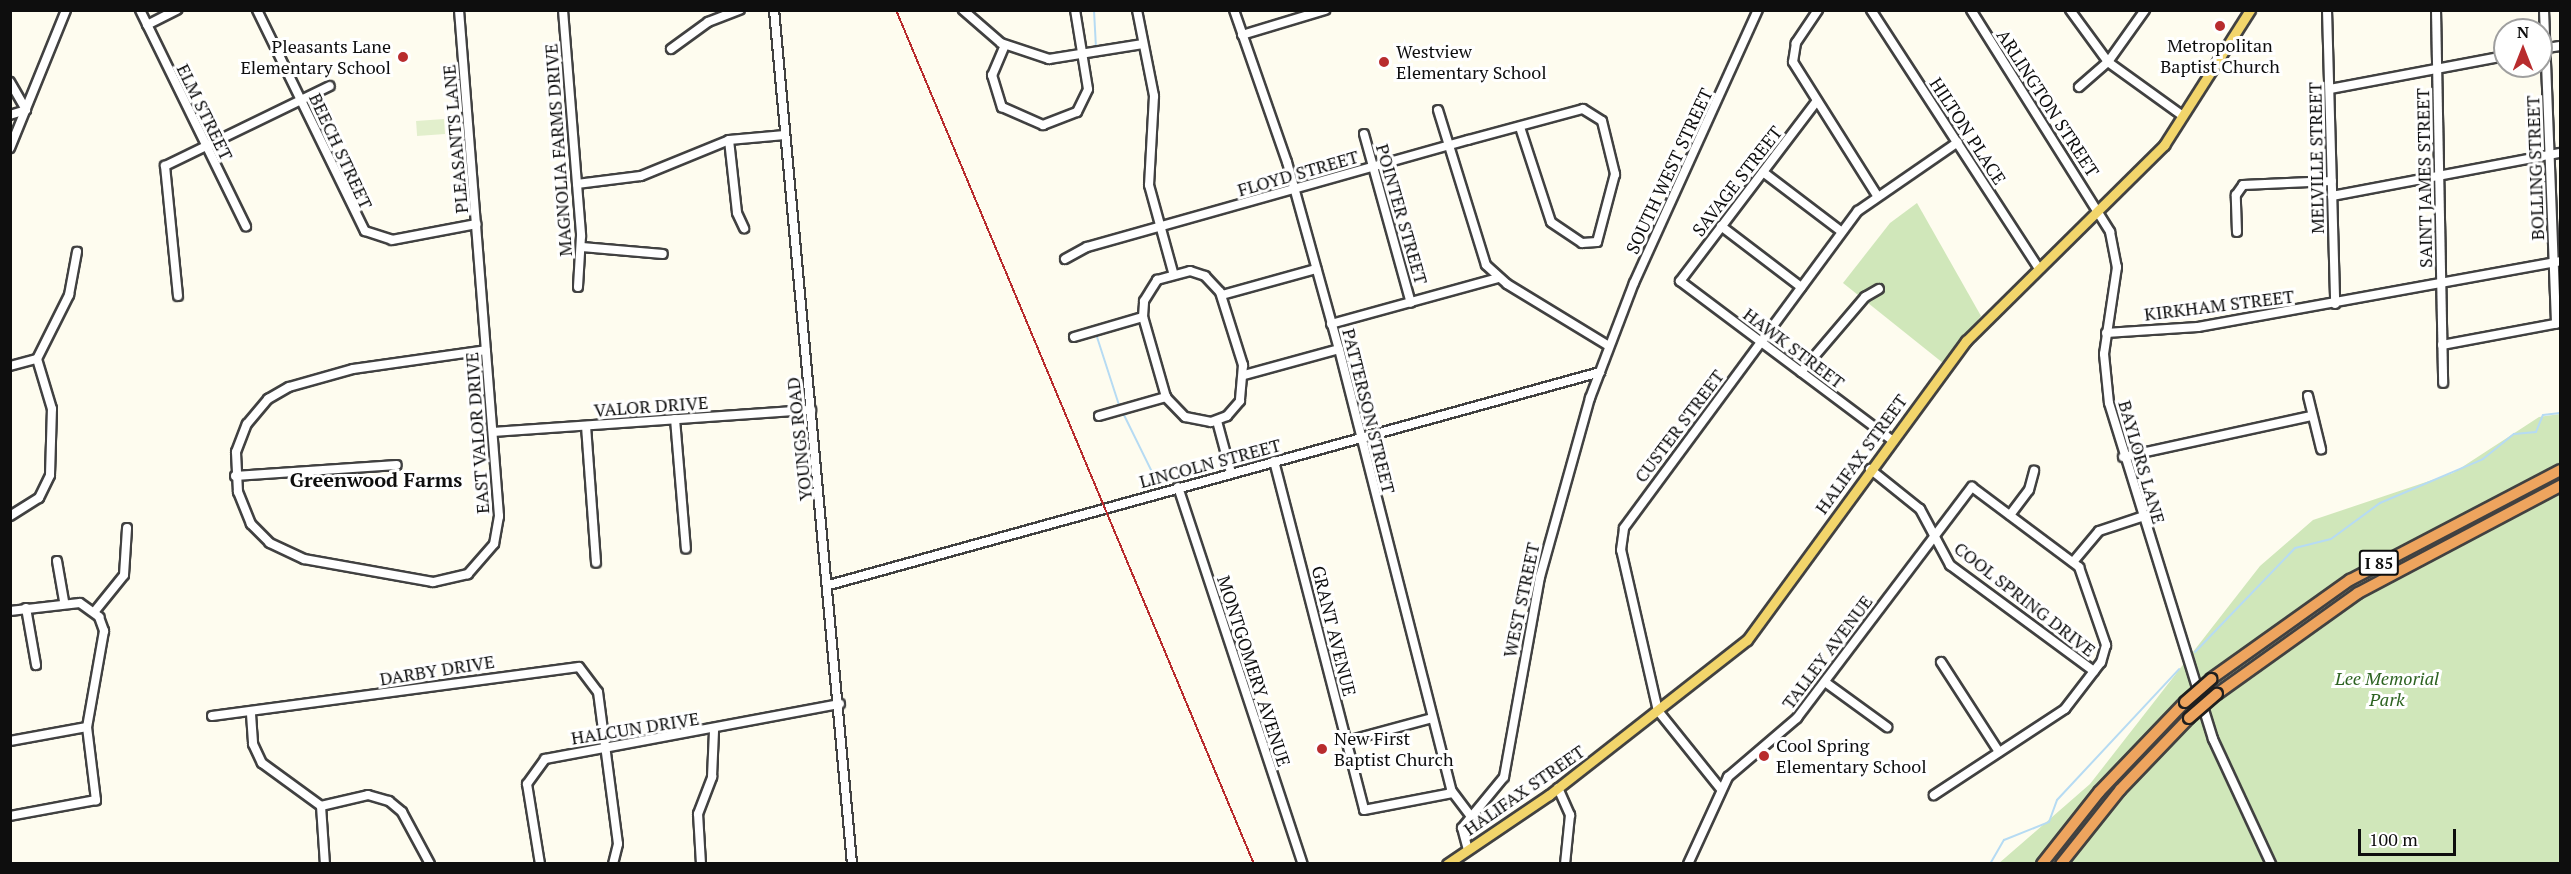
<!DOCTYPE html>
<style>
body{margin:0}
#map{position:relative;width:2571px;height:874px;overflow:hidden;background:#fefcef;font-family:"PT Serif",serif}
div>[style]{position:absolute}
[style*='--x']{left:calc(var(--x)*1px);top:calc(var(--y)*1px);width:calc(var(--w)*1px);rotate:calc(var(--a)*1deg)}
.green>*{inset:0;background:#d0e7ba}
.pitch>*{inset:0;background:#e2efcc;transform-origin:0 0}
.stream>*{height:2px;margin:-1px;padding:0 1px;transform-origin:1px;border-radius:1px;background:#b6dbf3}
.roads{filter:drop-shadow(2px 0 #414141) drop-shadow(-2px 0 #414141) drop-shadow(0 2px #414141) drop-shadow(0 -2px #414141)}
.minor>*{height:8px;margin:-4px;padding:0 4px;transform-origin:4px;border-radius:4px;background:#fff}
.major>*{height:9px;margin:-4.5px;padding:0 4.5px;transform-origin:4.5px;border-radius:4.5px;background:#f2d56b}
.highway>*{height:10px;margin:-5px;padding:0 5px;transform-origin:5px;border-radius:5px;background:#eea45e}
.rail>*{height:2px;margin:-1px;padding:0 1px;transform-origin:1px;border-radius:1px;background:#b82c2e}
.bridges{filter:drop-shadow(2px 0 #1f1f1f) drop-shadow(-2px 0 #1f1f1f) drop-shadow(0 2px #1f1f1f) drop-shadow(0 -2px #1f1f1f)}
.highway-bridge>*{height:10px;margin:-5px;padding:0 5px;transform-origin:5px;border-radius:5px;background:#eea45e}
.dots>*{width:16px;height:16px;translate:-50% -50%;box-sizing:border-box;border:3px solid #fff;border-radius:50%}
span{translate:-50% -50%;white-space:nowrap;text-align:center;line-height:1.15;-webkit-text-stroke:6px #fff;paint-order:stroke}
.shield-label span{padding:2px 4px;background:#fff;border:2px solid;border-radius:4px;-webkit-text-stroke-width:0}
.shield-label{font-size:16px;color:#0e0e0e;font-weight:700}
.poi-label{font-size:18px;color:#0e0e0e}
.right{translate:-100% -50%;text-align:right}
.left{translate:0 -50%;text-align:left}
.street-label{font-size:18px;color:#0e0e0e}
.park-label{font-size:18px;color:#2d6321;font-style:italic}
.neighbourhood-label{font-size:20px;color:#0e0e0e;font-weight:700}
.frame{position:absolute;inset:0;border:12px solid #0e0e0e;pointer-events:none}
.north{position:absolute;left:2493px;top:18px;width:60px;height:60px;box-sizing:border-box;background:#fff;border:2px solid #9f9f9f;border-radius:50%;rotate:0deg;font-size:16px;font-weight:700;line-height:24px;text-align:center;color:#0e0e0e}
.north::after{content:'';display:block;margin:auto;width:21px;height:27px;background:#b82c2e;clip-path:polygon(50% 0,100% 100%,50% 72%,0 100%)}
.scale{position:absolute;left:2358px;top:829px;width:98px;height:27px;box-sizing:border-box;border:3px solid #0e0e0e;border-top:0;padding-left:8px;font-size:18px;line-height:21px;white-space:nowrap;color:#0e0e0e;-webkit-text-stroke:4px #fff;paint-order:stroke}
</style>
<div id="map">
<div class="green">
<i style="clip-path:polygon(1917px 203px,1981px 316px,1943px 363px,1843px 283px,1890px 223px)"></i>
<i style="clip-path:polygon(2560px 414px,2560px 863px,1998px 864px,2090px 784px,2260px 566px,2313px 520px,2453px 473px,2539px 417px)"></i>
</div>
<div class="pitch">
<i style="left:444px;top:119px;width:15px;height:28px;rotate:86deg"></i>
</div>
<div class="stream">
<i style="--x:1094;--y:10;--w:38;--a:87"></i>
<i style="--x:1097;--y:337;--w:71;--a:72.1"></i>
<i style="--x:1124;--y:415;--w:77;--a:63.8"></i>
<i style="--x:2195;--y:652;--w:144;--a:-46.1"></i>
<i style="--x:2295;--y:548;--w:37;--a:-14"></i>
<i style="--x:2331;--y:539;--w:61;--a:-36.3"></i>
<i style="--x:2380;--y:503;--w:112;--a:-23.1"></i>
<i style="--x:2483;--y:459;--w:40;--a:-39"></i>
<i style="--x:2514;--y:434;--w:22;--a:-5"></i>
<i style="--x:2536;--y:432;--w:18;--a:-68"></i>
<i style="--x:2543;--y:415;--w:17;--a:-7"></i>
<i style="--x:1990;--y:864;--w:28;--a:-60"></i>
<i style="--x:2004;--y:840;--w:48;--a:-21.8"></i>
<i style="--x:2049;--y:822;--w:23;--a:-70"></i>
<i style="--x:2057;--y:800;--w:179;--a:-47"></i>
</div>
<div class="roads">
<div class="minor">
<i style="--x:140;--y:10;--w:241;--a:63.9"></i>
<i style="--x:257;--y:10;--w:246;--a:64"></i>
<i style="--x:365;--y:231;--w:28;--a:18"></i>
<i style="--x:392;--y:240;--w:86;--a:-10.7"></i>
<i style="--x:459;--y:10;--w:508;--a:85.48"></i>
<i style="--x:499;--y:516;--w:28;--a:100"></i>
<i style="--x:494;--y:544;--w:40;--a:131"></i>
<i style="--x:468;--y:574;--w:36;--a:167"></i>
<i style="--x:433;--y:582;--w:131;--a:-169.9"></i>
<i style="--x:304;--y:559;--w:38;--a:-155"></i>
<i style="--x:270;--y:543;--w:27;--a:-135"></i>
<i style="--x:251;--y:524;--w:35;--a:-112"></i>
<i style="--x:238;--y:492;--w:40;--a:-92.9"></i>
<i style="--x:236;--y:452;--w:30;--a:-69"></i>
<i style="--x:247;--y:424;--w:33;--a:-50"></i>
<i style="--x:268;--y:399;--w:24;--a:-30"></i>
<i style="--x:289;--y:387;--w:66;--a:-15.7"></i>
<i style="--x:353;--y:369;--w:134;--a:-8.1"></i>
<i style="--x:563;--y:10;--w:227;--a:85.4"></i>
<i style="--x:581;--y:236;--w:51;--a:93.4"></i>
<i style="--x:774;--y:10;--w:858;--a:84.78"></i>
<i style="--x:963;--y:10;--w:50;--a:41"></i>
<i style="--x:1001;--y:43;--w:51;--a:18.4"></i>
<i style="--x:1049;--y:59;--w:95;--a:-9.1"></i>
<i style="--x:1137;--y:10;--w:88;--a:78.8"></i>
<i style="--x:1154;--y:96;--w:89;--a:93.2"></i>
<i style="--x:1149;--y:185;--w:90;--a:74.6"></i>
<i style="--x:1234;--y:10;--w:161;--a:70.8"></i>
<i style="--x:1287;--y:162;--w:194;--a:74.5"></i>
<i style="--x:1339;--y:349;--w:455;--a:75.7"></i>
<i style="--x:1451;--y:790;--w:34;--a:53"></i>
<i style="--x:1818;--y:10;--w:40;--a:124"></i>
<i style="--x:1796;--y:43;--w:19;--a:99"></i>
<i style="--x:1793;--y:62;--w:156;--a:57.8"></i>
<i style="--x:1871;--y:10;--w:309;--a:57"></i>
<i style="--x:1971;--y:10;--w:262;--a:57.9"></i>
<i style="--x:2110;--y:232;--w:36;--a:79"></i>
<i style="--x:2117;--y:267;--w:88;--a:98.5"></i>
<i style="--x:2104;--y:354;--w:49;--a:84.2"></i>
<i style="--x:2109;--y:403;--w:352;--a:72.8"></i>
<i style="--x:2213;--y:739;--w:138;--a:65.1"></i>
<i style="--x:2070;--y:10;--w:64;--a:53.8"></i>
<i style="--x:2108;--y:62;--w:92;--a:35.8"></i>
<i style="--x:2327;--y:10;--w:294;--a:88.4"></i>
<i style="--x:2436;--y:10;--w:373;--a:88.9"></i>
<i style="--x:2544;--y:10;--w:314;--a:87.8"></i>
<i style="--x:147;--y:25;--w:34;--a:-27"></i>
<i style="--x:1242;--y:35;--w:87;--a:-16.8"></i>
<i style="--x:1005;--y:45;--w:33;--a:113"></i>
<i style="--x:992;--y:75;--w:34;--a:73"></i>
<i style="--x:1002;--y:107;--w:45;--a:23.7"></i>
<i style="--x:1043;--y:125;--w:36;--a:-21"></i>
<i style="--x:1077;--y:112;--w:25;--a:-64"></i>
<i style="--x:1088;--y:89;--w:80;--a:-99.3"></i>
<i style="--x:671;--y:49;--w:46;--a:-36.1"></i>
<i style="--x:708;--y:22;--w:34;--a:-21"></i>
<i style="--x:2541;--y:49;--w:19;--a:-9"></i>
<i style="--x:10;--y:82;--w:32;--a:60"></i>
<i style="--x:26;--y:110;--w:17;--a:163"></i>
<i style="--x:2079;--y:87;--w:38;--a:-41"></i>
<i style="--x:2108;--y:62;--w:64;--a:-54.6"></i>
<i style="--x:2330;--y:89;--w:178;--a:-10.7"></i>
<i style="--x:1816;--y:102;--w:225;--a:127.2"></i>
<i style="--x:1680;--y:281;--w:265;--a:36.9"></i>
<i style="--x:1438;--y:110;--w:162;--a:72.8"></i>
<i style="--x:1486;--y:265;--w:28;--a:42"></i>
<i style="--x:1507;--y:284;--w:119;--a:31.3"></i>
<i style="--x:1364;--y:134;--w:175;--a:74.5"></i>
<i style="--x:729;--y:140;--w:73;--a:83.7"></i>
<i style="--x:737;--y:213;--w:17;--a:65"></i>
<i style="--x:10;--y:148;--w:149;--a:-67.9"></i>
<i style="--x:1763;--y:172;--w:99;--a:37.2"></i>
<i style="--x:577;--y:184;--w:64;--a:-7.1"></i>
<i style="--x:641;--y:176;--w:95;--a:-22.2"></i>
<i style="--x:729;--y:140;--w:56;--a:-5.1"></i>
<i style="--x:2332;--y:196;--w:232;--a:-10.7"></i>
<i style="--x:1721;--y:226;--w:101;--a:37.3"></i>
<i style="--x:2237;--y:232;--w:37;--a:-92"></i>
<i style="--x:2236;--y:195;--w:12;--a:-55"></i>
<i style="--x:2243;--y:185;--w:89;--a:-2.6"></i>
<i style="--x:582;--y:247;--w:81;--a:4.9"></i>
<i style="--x:1065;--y:259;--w:25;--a:-29"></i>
<i style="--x:1087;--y:247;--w:396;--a:-15.7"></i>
<i style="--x:1468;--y:140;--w:119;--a:-15.1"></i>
<i style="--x:1583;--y:109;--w:22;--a:32"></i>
<i style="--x:1602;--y:121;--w:55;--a:76.2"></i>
<i style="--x:1615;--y:174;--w:70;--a:104.8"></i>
<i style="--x:1597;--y:242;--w:15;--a:176"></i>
<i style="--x:1582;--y:243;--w:37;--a:-146"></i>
<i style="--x:1551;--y:222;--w:100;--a:-108.1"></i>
<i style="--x:1190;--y:271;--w:16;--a:18"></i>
<i style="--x:1205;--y:276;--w:22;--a:47"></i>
<i style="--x:1220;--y:292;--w:77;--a:72.5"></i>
<i style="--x:1243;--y:365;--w:36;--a:95"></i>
<i style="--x:1240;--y:401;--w:20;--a:131"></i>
<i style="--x:1227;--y:416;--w:17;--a:159"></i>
<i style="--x:1211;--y:422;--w:26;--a:-169"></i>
<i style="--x:1185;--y:417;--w:28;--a:-134"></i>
<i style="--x:1166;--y:397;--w:83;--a:-106"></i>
<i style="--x:1143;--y:317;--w:16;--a:-86"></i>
<i style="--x:1144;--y:301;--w:25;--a:-58"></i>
<i style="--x:1157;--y:280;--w:34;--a:-15"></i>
<i style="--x:1222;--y:295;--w:98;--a:-15.5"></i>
<i style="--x:178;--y:296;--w:131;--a:-95.7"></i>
<i style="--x:165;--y:166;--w:183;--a:-25.9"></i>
<i style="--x:1331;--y:324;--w:173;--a:-15.4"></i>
<i style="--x:2106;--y:333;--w:92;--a:-3.7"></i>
<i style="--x:2198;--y:327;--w:368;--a:-10.3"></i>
<i style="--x:1074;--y:337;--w:72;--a:-16.2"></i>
<i style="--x:2442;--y:345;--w:119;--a:-10.6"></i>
<i style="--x:37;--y:359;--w:72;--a:-63.4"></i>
<i style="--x:69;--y:295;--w:44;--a:-79.5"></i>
<i style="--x:10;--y:366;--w:28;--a:-15"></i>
<i style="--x:1801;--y:372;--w:99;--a:-49.5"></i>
<i style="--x:1865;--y:297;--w:16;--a:-30"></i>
<i style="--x:1244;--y:375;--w:98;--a:-15.3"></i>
<i style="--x:2308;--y:396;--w:55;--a:76.2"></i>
<i style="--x:1099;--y:416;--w:70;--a:-15.8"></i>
<i style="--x:675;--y:419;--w:130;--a:85.2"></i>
<i style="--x:1217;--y:421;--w:54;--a:74.9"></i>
<i style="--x:586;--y:426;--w:137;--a:85.8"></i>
<i style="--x:493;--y:432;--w:319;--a:-4"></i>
<i style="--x:2123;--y:457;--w:192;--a:-12.3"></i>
<i style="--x:1274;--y:461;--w:360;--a:75.5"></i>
<i style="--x:1364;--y:810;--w:90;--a:-10.9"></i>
<i style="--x:1870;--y:469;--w:64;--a:38.7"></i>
<i style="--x:1920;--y:509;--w:64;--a:61.8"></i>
<i style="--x:1950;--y:565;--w:179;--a:36.4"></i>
<i style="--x:235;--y:476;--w:162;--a:-3.9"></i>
<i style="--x:1178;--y:487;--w:397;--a:71.7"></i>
<i style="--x:2010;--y:515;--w:31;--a:-53"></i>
<i style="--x:2029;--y:490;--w:20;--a:-75"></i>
<i style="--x:10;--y:516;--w:34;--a:-32"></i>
<i style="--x:39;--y:498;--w:25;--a:-64"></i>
<i style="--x:50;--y:475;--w:66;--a:-88.3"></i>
<i style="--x:52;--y:409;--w:52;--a:-106.7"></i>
<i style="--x:57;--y:561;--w:41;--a:80.1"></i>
<i style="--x:2073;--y:562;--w:40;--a:-50"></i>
<i style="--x:2099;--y:531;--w:44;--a:-18.4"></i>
<i style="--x:829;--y:585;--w:800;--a:-15.44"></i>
<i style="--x:26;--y:608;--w:58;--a:80"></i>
<i style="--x:10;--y:611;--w:70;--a:-6.5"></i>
<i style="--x:80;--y:603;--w:24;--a:36"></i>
<i style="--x:99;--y:617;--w:15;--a:70"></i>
<i style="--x:104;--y:631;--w:97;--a:100"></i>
<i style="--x:87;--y:727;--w:74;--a:83"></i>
<i style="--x:96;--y:800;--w:87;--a:169.5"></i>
<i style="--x:95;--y:611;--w:46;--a:-51.1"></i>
<i style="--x:124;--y:575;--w:47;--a:-86.3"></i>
<i style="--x:1941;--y:662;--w:107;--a:57.2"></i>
<i style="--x:1825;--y:682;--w:77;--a:36"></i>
<i style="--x:251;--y:714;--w:30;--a:86"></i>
<i style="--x:253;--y:744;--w:21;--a:65"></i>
<i style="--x:262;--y:763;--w:73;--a:36.1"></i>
<i style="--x:212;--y:716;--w:370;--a:-7.6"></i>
<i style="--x:579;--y:667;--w:31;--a:53"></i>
<i style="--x:598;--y:692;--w:153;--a:82.5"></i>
<i style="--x:618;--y:844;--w:21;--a:104"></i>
<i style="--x:10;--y:741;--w:78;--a:-10.3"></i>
<i style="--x:1347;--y:741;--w:88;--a:-15.1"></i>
<i style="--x:1558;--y:788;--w:30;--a:66"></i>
<i style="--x:1570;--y:815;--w:49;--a:95.8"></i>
<i style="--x:1720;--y:788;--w:99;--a:-128.8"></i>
<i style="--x:1658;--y:711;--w:165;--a:-102.9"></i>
<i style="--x:1621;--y:550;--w:22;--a:-82"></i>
<i style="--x:1624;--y:528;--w:394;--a:-53.6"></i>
<i style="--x:1858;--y:211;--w:121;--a:-34.6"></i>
<i style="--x:321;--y:806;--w:48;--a:-13.2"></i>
<i style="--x:368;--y:795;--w:22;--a:16"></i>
<i style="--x:389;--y:801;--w:17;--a:40"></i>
<i style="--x:402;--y:812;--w:59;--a:61.7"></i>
<i style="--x:321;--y:806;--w:58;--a:86.1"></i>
<i style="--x:1468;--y:850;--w:23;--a:-105"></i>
<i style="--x:1462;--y:828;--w:66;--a:-50.5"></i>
<i style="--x:1504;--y:777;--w:203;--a:-79.8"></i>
<i style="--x:1540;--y:577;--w:186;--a:-74.4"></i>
<i style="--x:1590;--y:398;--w:123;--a:-69.1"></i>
<i style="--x:1634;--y:283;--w:300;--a:-65.6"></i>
<i style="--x:540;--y:864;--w:81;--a:-99.2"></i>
<i style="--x:527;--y:784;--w:31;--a:-54"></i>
<i style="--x:545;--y:759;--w:300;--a:-10.6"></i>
<i style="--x:701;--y:864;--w:50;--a:-93.4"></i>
<i style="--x:698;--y:814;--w:40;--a:-69"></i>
<i style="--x:712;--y:777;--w:46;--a:-87.5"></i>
<i style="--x:1688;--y:864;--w:96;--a:-65.3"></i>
<i style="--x:1728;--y:777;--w:91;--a:-40.5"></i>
<i style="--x:1797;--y:718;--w:290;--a:-52.9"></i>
<i style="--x:1972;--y:487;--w:134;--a:36.8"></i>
<i style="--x:2079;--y:567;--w:83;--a:70.9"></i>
<i style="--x:2106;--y:645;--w:18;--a:106"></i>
<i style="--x:2101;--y:662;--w:59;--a:127.5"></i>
<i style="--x:2065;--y:709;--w:157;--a:146.7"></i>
</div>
<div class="major">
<i style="--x:1447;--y:864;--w:123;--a:-34.1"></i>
<i style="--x:1549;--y:795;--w:251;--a:-38.1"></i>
<i style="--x:1747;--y:640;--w:371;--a:-53.8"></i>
<i style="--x:1966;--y:341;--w:279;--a:-44.7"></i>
<i style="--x:2164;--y:145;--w:160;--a:-57.5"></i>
</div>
<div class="highway">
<i style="--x:2211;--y:679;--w:171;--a:-35.5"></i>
<i style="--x:2350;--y:580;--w:237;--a:-27.6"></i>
<i style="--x:2217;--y:694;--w:173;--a:-35.6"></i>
<i style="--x:2358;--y:593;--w:229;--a:-27.9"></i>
<i style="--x:2042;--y:864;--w:92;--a:-51.6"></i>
<i style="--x:2099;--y:792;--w:124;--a:-46.3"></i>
<i style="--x:2061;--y:864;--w:95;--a:-51.4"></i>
<i style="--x:2120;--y:790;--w:100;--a:-46.2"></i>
</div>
</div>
<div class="rail">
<i style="--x:896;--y:10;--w:926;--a:67.26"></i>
</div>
<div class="bridges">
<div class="highway-bridge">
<i style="--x:2185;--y:702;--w:35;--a:-41"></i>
<i style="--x:2189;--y:718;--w:37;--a:-41"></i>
</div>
</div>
<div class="dots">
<i style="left:2220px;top:26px;background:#b82c2e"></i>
<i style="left:403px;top:57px;background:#b82c2e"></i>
<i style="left:1384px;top:62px;background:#b82c2e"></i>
<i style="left:1322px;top:749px;background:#b82c2e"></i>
<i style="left:1764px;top:756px;background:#b82c2e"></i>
</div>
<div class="shield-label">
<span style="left:2379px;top:563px">I 85</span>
</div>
<div class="poi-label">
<span style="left:2220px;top:56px">Metropolitan<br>Baptist Church</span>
<span class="right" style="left:391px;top:57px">Pleasants Lane<br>Elementary School</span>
<span class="left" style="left:1396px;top:62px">Westview<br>Elementary School</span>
<span class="left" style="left:1334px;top:749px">New First<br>Baptist Church</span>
<span class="left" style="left:1776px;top:756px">Cool Spring<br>Elementary School</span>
</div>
<div class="street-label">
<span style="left:2048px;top:103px;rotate:57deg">ARLINGTON STREET</span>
<span style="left:205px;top:112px;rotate:64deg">ELM STREET</span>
<span style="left:1968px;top:131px;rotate:57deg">HILTON PLACE</span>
<span style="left:455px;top:139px;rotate:-95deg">PLEASANTS LANE</span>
<span style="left:558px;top:150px;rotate:-94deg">MAGNOLIA FARMS DRIVE</span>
<span style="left:341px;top:151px;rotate:65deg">BEECH STREET</span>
<span style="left:2316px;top:158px;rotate:-91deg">MELVILLE STREET</span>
<span style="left:2535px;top:168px;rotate:-92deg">BOLLING STREET</span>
<span style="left:1669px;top:171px;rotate:-65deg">SOUTH WEST STREET</span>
<span style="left:1298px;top:173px;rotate:-16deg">FLOYD STREET</span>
<span style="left:2424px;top:178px;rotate:-91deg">SAINT JAMES STREET</span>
<span style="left:1737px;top:181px;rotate:-52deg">SAVAGE STREET</span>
<span style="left:1402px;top:214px;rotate:74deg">POINTER STREET</span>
<span style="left:2219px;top:305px;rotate:-7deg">KIRKHAM STREET</span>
<span style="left:1794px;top:348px;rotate:37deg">HAWK STREET</span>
<span style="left:651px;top:406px;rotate:-4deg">VALOR DRIVE</span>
<span style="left:1369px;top:411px;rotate:76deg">PATTERSON STREET</span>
<span style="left:1679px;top:426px;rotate:-53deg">CUSTER STREET</span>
<span style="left:477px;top:433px;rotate:-94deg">EAST VALOR DRIVE</span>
<span style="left:799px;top:439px;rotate:-96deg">YOUNGS ROAD</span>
<span style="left:1861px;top:454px;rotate:-54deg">HALIFAX STREET</span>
<span style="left:2142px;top:462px;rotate:74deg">BAYLORS LANE</span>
<span style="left:1210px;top:463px;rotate:-15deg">LINCOLN STREET</span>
<span style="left:2025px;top:599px;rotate:38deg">COOL SPRING DRIVE</span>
<span style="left:1521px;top:600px;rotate:-78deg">WEST STREET</span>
<span style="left:1334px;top:631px;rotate:76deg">GRANT AVENUE</span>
<span style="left:1827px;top:652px;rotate:-53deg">TALLEY AVENUE</span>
<span style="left:437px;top:670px;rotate:-9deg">DARBY DRIVE</span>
<span style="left:1254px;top:671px;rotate:72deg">MONTGOMERY AVENUE</span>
<span style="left:635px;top:728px;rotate:-9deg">HALCUN DRIVE</span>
<span style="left:1524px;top:790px;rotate:-35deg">HALIFAX STREET</span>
</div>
<div class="park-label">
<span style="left:2387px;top:689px">Lee Memorial<br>Park</span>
</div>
<div class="neighbourhood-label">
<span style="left:376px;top:479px">Greenwood Farms</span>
</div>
<div class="frame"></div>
<div class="north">N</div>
<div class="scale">100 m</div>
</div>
